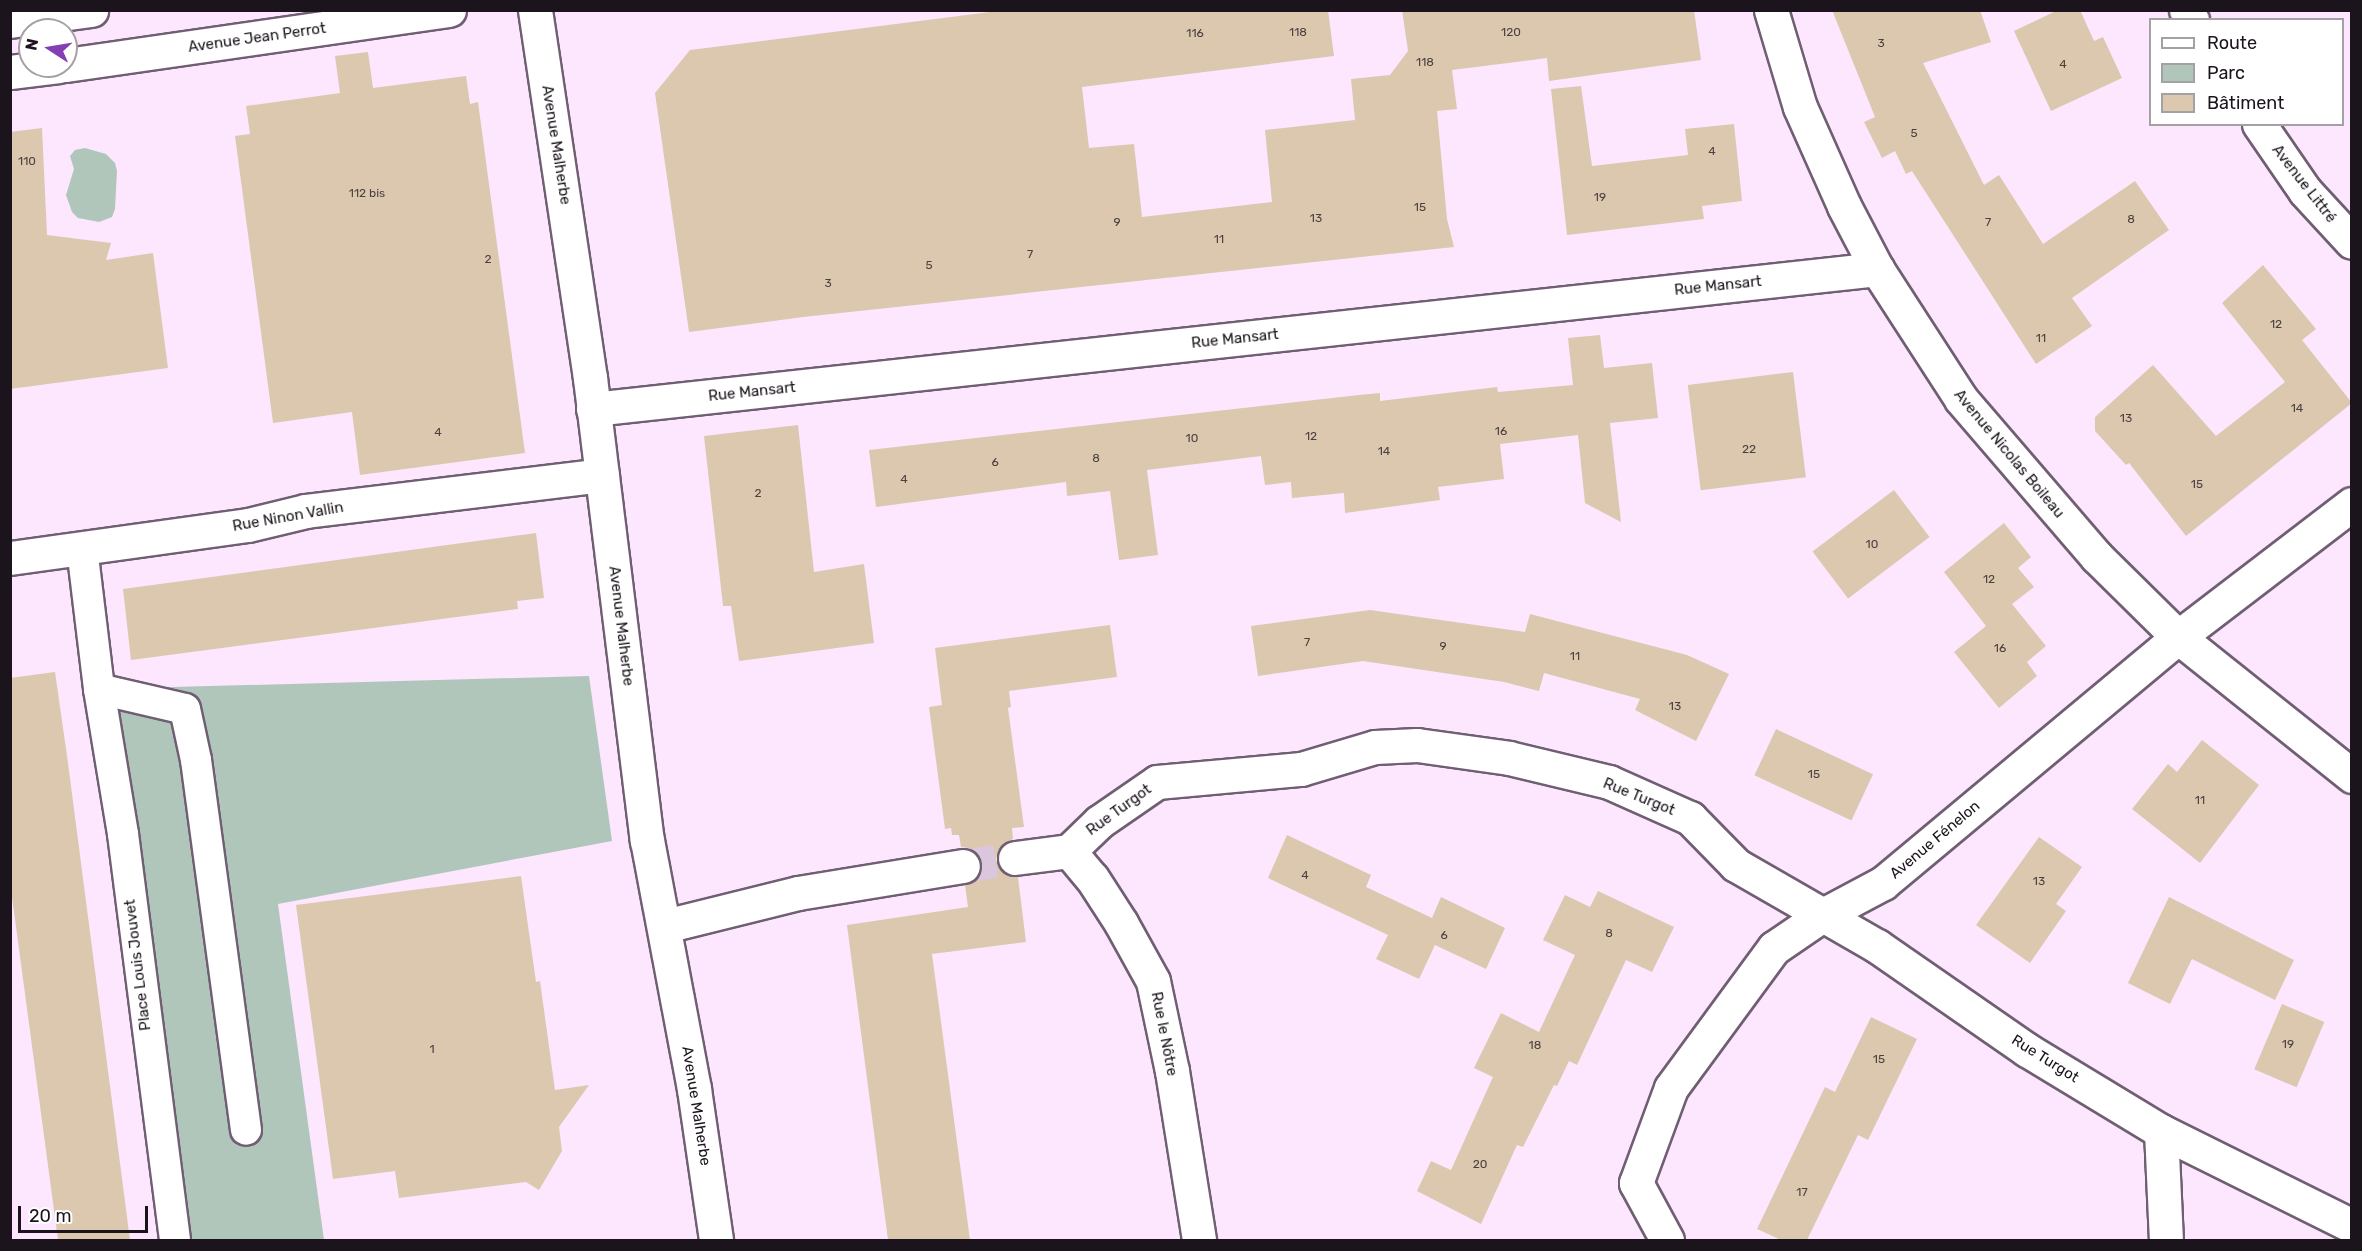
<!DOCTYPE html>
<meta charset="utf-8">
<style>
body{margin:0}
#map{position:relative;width:2362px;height:1251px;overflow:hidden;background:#fce7ff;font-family:Rubik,sans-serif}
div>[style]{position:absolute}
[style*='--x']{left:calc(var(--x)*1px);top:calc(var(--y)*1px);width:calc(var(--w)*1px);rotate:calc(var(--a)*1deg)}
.green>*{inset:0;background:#b1c6ba}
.building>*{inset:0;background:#dcc8ae;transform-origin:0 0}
.minor-tunnel>*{height:33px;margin-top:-16.5px;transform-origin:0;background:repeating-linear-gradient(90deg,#dac7dd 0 33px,transparent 0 49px)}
.roads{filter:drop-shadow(2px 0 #705e72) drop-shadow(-2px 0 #705e72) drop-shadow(0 2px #705e72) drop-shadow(0 -2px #705e72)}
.pedestrian>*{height:30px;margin:-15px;padding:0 15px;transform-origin:15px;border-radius:15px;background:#fff}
.minor>*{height:33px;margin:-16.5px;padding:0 16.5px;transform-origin:16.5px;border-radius:16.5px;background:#fff}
.tertiary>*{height:33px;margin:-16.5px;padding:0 16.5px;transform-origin:16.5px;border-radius:16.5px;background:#fff}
.secondary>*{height:33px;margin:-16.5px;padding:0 16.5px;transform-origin:16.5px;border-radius:16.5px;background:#fff}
span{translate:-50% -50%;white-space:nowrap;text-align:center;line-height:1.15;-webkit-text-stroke:4.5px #fff;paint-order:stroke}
.number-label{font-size:12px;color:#4b4140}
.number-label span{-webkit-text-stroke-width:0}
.street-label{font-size:15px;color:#1b141c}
.frame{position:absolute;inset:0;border:12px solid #1b141c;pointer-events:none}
.legend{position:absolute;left:2149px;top:18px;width:195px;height:108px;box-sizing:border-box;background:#fff;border:2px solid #a4a1a4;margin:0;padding:8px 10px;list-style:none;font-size:18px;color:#1b141c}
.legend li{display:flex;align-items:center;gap:12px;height:30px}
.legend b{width:30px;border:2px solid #a4a1a4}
.north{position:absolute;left:18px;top:18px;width:60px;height:60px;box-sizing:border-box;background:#fff;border:2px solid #a4a1a4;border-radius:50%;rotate:282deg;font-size:16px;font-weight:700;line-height:24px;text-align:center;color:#1b141c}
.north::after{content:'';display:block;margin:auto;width:21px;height:27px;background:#853fb2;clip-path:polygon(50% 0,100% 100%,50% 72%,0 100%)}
.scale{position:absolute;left:18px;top:1206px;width:130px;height:27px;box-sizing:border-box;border:3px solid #1b141c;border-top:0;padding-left:8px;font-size:18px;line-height:21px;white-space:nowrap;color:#1b141c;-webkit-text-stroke:4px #fff;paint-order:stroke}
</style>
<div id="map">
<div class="green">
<i style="clip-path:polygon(85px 148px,106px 154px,115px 163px,117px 171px,115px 209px,112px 217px,99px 222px,78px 218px,72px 212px,66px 195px,74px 169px,70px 156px,75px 150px)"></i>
<i style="clip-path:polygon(589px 676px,612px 841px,278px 904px,324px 1240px,177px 1240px,99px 689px)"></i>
</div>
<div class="building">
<i style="clip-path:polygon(1006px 10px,1328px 10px,1334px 56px,1082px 87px,1089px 148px,1134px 144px,1142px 217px,1272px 202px,1265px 130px,1355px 120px,1351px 79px,1390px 75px,1408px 51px,1402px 10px,1694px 10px,1701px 60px,1549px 81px,1547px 58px,1452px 70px,1457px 109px,1437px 111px,1447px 219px,1454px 247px,803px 317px,689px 332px,655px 93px,690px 50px)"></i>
<i style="clip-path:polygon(1832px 10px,1980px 10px,1991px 42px,1923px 63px,1984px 185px,1999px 175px,2043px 244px,2135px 181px,2169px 230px,2072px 298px,2092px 326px,2036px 364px,1912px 171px,1906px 174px,1895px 151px,1882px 158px,1864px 122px,1875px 117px)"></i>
<i style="clip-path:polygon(2058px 10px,2080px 10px,2094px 41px,2103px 37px,2122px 78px,2051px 111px,2014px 31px)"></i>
<i style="clip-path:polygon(368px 52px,373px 88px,466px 76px,470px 104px,478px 102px,525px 453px,360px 475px,352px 412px,273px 423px,235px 136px,250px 134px,246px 106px,340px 93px,335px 56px)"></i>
<i style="clip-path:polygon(1581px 86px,1592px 166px,1688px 155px,1685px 129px,1734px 124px,1742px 201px,1702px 206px,1704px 219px,1567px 235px,1551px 89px)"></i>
<i style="clip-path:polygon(42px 128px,47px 235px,111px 243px,106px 260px,153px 253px,168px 368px,10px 389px,10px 132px)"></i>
<i style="clip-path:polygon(2263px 265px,2316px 329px,2302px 340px,2352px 403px,2186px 536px,2129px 463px,2126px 465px,2095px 431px,2095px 417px,2153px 365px,2216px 436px,2285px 382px,2222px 303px)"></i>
<i style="clip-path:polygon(1600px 335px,1604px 368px,1652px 363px,1658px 418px,1610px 423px,1621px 522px,1585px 503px,1578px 435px,1500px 444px,1504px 479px,1438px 487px,1440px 500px,1345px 513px,1344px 493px,1292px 498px,1291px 482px,1265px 485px,1261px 456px,1147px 470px,1158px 555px,1119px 560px,1110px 491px,1067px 496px,1066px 482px,876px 507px,869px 450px,1359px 395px,1380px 393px,1380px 401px,1497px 387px,1498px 392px,1573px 385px,1568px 338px)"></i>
<i style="left:1793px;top:372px;width:106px;height:106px;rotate:83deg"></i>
<i style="clip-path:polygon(798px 425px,814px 572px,864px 564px,874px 643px,739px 661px,731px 606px,723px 606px,704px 436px)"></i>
<i style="left:1894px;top:490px;width:59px;height:102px;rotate:53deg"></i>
<i style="clip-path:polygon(2004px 523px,2031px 557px,2018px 568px,2034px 587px,2012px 604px,2046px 646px,2027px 662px,2037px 676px,1999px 708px,1954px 652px,1986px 626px,1944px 572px)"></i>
<i style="clip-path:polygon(536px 533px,544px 598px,517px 601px,518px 609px,131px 660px,123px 589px)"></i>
<i style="clip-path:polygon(1370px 610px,1525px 632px,1530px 614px,1687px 655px,1729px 674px,1696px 741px,1635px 710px,1640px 699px,1544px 673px,1539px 691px,1504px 682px,1363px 661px,1258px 676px,1251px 626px)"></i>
<i style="clip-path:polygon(1110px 625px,1117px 677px,1009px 691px,1011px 707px,1008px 708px,1024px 827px,1012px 828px,1013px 839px,1003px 844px,998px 850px,996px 860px,1001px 870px,1008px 875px,1018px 877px,1026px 942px,932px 954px,970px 1240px,888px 1240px,847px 925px,968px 907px,965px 885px,975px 880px,981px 872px,981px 862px,977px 854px,969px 848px,961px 847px,959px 835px,952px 835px,951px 828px,945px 829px,929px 707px,942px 705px,935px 648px)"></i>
<i style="clip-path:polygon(55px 672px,68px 763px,130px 1240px,58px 1240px,10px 882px,10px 678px)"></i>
<i style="left:1776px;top:729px;width:107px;height:51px;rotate:25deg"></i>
<i style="clip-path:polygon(2202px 740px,2259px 785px,2200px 863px,2132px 809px,2168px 764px,2177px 772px)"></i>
<i style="clip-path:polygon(1287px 835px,1371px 875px,1366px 887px,1432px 918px,1441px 897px,1505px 928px,1486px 969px,1435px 945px,1419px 979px,1376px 959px,1388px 935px,1268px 878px)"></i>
<i style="clip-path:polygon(2039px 837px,2082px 867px,2056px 904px,2066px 911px,2030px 963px,1976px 925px)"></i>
<i style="clip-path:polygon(521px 876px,536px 982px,540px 981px,555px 1090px,589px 1085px,559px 1127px,562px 1151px,539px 1190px,526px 1182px,399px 1198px,395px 1171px,333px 1179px,296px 905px)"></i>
<i style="clip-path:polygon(1598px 891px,1674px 927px,1652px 972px,1626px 960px,1577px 1065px,1569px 1061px,1557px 1086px,1554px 1085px,1523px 1147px,1517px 1145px,1481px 1224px,1417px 1191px,1431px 1161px,1451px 1170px,1493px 1077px,1474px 1068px,1501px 1013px,1539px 1032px,1575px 955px,1543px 940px,1565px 895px,1590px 907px)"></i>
<i style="clip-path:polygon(2169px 897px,2294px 960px,2275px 1000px,2192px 959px,2170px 1004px,2128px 983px)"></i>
<i style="left:2282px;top:1004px;width:46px;height:71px;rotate:23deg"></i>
<i style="clip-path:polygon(1871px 1017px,1917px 1039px,1868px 1140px,1858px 1135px,1807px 1240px,1781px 1240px,1757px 1229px,1825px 1087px,1835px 1092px)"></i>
</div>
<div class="minor-tunnel">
<i style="--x:963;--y:866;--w:53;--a:-8.7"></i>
</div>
<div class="roads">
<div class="pedestrian">
<i style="--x:82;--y:548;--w:142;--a:83.1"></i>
<i style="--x:99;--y:689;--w:88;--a:13.1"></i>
<i style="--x:185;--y:709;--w:52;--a:77.8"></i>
<i style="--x:196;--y:760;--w:373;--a:82.3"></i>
<i style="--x:99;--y:689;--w:147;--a:80.6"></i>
<i style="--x:123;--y:834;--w:409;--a:82.7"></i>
</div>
<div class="minor">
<i style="--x:1771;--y:10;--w:101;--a:73.4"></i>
<i style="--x:1800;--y:107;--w:108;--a:66"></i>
<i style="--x:1844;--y:206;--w:71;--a:62.4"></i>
<i style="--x:1877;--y:269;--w:155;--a:57.1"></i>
<i style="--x:1961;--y:399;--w:208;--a:49.3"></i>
<i style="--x:2097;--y:557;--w:114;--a:44.6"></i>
<i style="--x:2178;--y:637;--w:223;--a:38.6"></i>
<i style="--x:2186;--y:10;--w:12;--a:59"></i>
<i style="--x:2259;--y:124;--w:81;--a:55.5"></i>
<i style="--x:2305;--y:191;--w:69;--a:47.3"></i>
<i style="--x:593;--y:409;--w:1292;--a:-6.22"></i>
<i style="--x:10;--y:558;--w:240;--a:-7.9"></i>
<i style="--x:248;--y:525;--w:60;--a:-13.6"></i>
<i style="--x:306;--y:511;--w:298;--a:-6.9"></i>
<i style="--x:1069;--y:851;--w:35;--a:50"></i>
<i style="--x:1092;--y:878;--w:54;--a:57.2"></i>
<i style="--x:1121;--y:923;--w:66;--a:61.1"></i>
<i style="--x:1153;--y:981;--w:92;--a:78.1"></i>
<i style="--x:1172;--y:1071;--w:171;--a:80.9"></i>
<i style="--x:1015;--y:858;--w:54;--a:-7.4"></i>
<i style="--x:1069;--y:851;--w:42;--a:-44"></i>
<i style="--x:1099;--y:822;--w:70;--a:-34.6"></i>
<i style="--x:1157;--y:782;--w:145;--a:-5.2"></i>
<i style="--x:1301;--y:769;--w:77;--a:-16.6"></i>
<i style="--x:1375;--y:747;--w:42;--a:-2.7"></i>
<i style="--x:1417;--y:745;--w:93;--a:8"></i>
<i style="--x:1509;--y:758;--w:103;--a:13.5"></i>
<i style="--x:1609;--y:782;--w:89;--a:24"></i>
<i style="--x:1690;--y:818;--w:66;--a:45.6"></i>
<i style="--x:1736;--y:865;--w:163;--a:29.9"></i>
<i style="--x:1877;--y:946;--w:183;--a:34.7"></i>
<i style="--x:2027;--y:1050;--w:157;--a:31.2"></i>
<i style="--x:2161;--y:1131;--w:213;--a:26.4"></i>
<i style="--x:665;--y:926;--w:137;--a:-13.9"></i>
<i style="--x:798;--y:893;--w:167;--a:-9.3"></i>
<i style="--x:2161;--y:1131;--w:109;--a:87.4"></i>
<i style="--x:1667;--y:1240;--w:65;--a:-118.5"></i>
<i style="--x:1636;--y:1183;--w:101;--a:-69.8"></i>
<i style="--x:1671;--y:1088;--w:174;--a:-53.7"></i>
<i style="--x:1774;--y:948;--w:57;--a:-34.2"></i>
<i style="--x:1821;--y:916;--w:70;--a:-28"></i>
<i style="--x:1883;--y:883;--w:384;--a:-39.8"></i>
<i style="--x:2178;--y:637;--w:219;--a:-37.4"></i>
</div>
<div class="tertiary">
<i style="--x:535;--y:10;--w:372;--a:81.5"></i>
<i style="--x:590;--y:378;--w:466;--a:83"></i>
<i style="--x:647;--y:840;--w:253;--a:79.3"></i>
<i style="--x:694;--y:1089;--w:153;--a:81.7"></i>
</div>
<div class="secondary">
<i style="--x:10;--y:21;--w:82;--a:-7.7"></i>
<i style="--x:66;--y:65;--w:387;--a:-8.2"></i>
<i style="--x:10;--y:72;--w:49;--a:-7"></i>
</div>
</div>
<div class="number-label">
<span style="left:1298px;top:33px">118</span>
<span style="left:1511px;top:33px">120</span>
<span style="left:1195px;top:34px">116</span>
<span style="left:1881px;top:44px">3</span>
<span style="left:1425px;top:63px">118</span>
<span style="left:2063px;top:65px">4</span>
<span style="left:1914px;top:134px">5</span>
<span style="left:1712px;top:152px">4</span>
<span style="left:27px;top:162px">110</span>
<span style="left:367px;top:194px">112 bis</span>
<span style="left:1600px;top:198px">19</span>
<span style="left:1420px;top:208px">15</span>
<span style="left:1316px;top:219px">13</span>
<span style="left:2131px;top:220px">8</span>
<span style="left:1117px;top:223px">9</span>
<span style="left:1988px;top:223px">7</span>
<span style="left:1219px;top:240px">11</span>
<span style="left:1030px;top:255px">7</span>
<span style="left:488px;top:260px">2</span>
<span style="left:929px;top:266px">5</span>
<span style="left:828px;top:284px">3</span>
<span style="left:2276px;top:325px">12</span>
<span style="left:2041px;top:339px">11</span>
<span style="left:2297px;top:409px">14</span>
<span style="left:2126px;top:419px">13</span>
<span style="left:1501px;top:432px">16</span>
<span style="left:438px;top:433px">4</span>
<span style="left:1311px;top:437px">12</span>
<span style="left:1192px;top:439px">10</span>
<span style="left:1749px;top:450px">22</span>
<span style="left:1384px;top:452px">14</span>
<span style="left:1096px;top:459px">8</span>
<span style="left:995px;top:463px">6</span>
<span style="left:904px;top:480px">4</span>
<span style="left:2197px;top:485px">15</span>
<span style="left:758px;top:494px">2</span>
<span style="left:1872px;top:545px">10</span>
<span style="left:1989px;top:580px">12</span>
<span style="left:1307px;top:643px">7</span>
<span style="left:1443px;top:647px">9</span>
<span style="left:2000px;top:649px">16</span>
<span style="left:1575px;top:657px">11</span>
<span style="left:1675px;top:707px">13</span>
<span style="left:1814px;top:775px">15</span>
<span style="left:2200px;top:801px">11</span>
<span style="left:1305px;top:876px">4</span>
<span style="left:2039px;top:882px">13</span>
<span style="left:1609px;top:934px">8</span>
<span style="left:1444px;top:936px">6</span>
<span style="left:2288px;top:1045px">19</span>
<span style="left:1535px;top:1046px">18</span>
<span style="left:432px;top:1050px">1</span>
<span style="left:1879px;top:1060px">15</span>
<span style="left:1480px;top:1165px">20</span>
<span style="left:1802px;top:1193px">17</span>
</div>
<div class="street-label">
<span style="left:257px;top:38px;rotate:-8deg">Avenue Jean Perrot</span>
<span style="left:556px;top:145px;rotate:81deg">Avenue Malherbe</span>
<span style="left:2304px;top:184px;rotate:52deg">Avenue Littré</span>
<span style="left:1718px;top:286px;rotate:-6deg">Rue Mansart</span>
<span style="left:1235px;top:339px;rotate:-6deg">Rue Mansart</span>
<span style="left:752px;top:392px;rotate:-6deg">Rue Mansart</span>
<span style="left:2009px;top:454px;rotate:50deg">Avenue Nicolas Boileau</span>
<span style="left:288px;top:517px;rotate:-10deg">Rue Ninon Vallin</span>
<span style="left:621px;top:626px;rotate:83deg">Avenue Malherbe</span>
<span style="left:1639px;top:797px;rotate:22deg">Rue Turgot</span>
<span style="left:1119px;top:810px;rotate:-36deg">Rue Turgot</span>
<span style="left:1935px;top:840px;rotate:-40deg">Avenue Fénelon</span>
<span style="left:138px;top:965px;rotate:-97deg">Place Louis Jouvet</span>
<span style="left:1164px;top:1034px;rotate:79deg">Rue le Nôtre</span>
<span style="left:2045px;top:1059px;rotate:32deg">Rue Turgot</span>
<span style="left:696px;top:1106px;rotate:81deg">Avenue Malherbe</span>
</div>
<div class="frame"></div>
<ul class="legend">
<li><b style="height:8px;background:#fff"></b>Route</li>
<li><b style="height:16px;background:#b1c6ba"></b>Parc</li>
<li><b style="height:16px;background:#dcc8ae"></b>Bâtiment</li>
</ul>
<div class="north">N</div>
<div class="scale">20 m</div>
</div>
